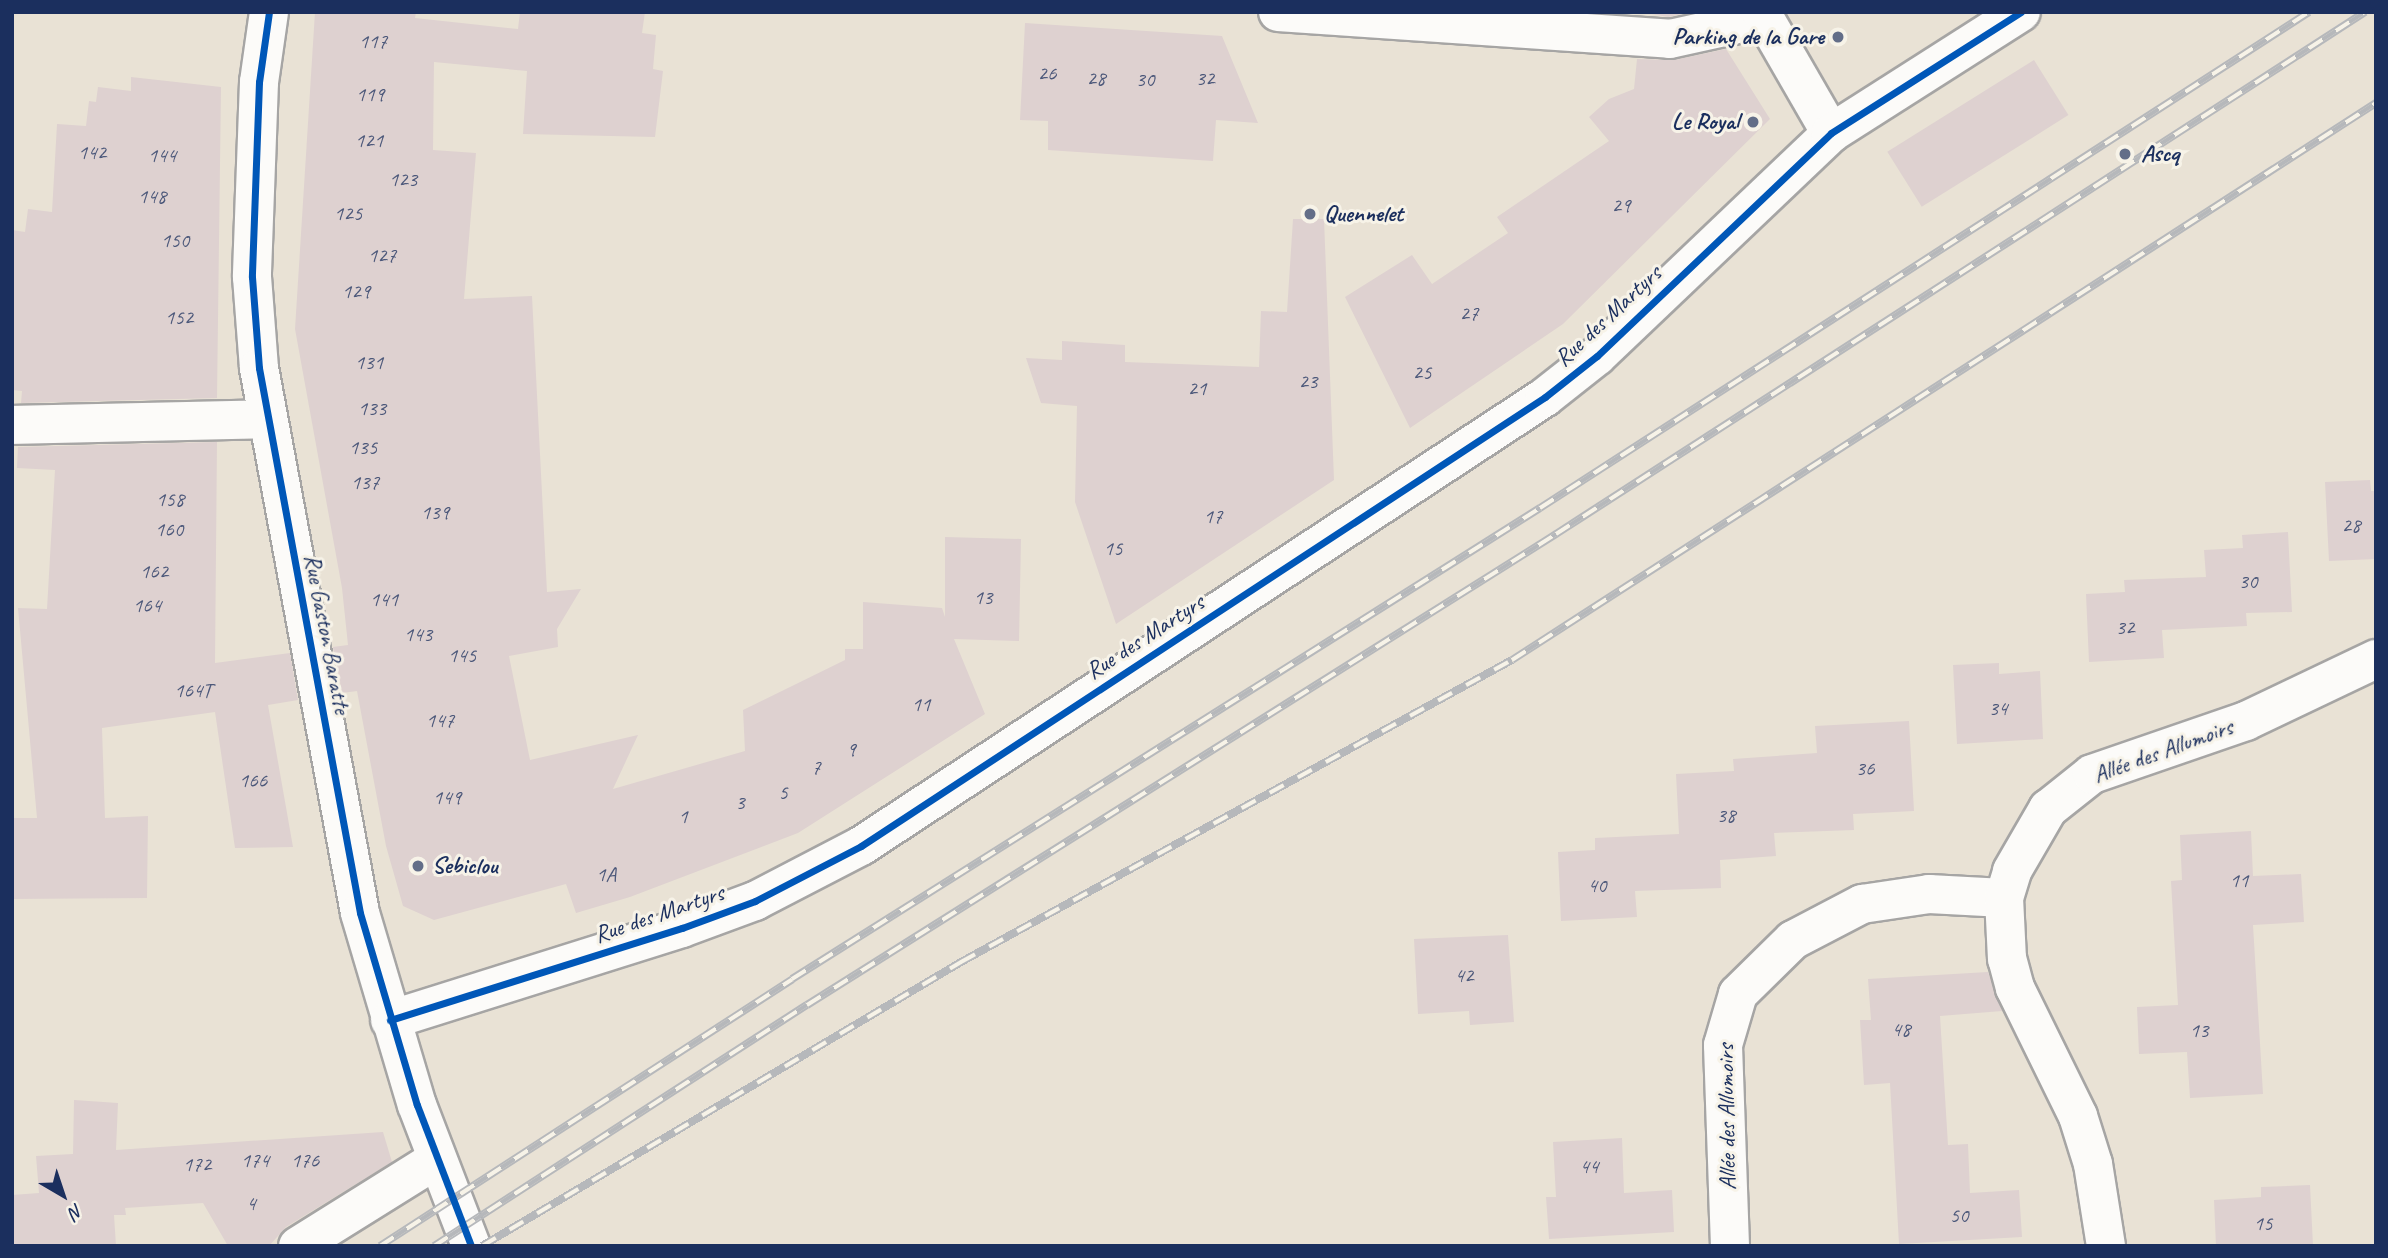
<!DOCTYPE html>
<meta charset="utf-8">
<style>
body{margin:0}
#map{position:relative;width:2388px;height:1258px;overflow:hidden;background:#e9e2d5;font-family:Caveat,sans-serif}
div>[style]{position:absolute}
[style*='--x']{left:calc(var(--x)*1px);top:calc(var(--y)*1px);width:calc(var(--w)*1px);rotate:calc(var(--a)*1deg)}
.building>*{inset:0;background:#ded1d0;transform-origin:0 0}
.roads{filter:drop-shadow(2px 0 #a6a5a4) drop-shadow(-2px 0 #a6a5a4) drop-shadow(0 2px #a6a5a4) drop-shadow(0 -2px #a6a5a4)}
.minor>*{height:38px;margin:-19px;padding:0 19px;transform-origin:19px;border-radius:19px;background:#fcfbf9}
.rail>*{height:8px;margin-top:-4px;transform-origin:0;background:repeating-linear-gradient(90deg,#f7f3e8 0 16px,#b6b8bb 0 32px);box-sizing:border-box;border-block:2px solid #b6b8bb}
.cycleway>*{height:7px;margin:-3.5px;padding:0 3.5px;transform-origin:3.5px;border-radius:3.5px;background:#0057b8}
.dots>*{width:19px;height:19px;translate:-50% -50%;box-sizing:border-box;border:4px solid #f7f3e8;border-radius:50%}
span{translate:-50% -50%;white-space:nowrap;text-align:center;line-height:1.15;-webkit-text-stroke:6px #f7f3e8;paint-order:stroke}
.number-label{font-size:21px;color:#4c587a}
.number-label span{-webkit-text-stroke-width:0}
.poi-label{font-size:24px;color:#1b2f5e;font-weight:700}
.right{translate:-100% -50%;text-align:right}
.left{translate:0 -50%;text-align:left}
.street-label{font-size:24px;color:#1b2f5e}
.frame{position:absolute;inset:0;border:14px solid #1b2f5e;pointer-events:none}
.north{position:absolute;left:28px;top:1160px;width:70px;height:70px;-webkit-text-stroke:5px #f7f3e8;paint-order:stroke;rotate:141deg;font-size:19px;font-weight:700;line-height:28px;text-align:center;color:#1b2f5e}
.north::after{content:'';display:block;margin:auto;width:24px;height:32px;background:#1b2f5e;clip-path:polygon(50% 0,100% 100%,50% 72%,0 100%)}
</style>
<div id="map">
<div class="building">
<i style="clip-path:polygon(315px 12px,416px 12px,415px 18px,518px 29px,520px 12px,645px 12px,642px 33px,656px 35px,653px 69px,663px 71px,655px 137px,523px 134px,527px 71px,434px 62px,433px 150px,476px 153px,464px 299px,532px 296px,547px 592px,581px 589px,557px 629px,558px 647px,509px 656px,530px 760px,638px 735px,613px 789px,745px 751px,743px 710px,845px 660px,845px 649px,863px 649px,863px 602px,942px 608px,945px 617px,945px 537px,1021px 539px,1019px 641px,954px 639px,985px 714px,798px 833px,630px 897px,576px 913px,566px 884px,434px 920px,403px 906px,386px 846px,357px 691px,342px 693px,333px 647px,348px 645px,342px 588px,295px 329px)"></i>
<i style="clip-path:polygon(1641px 12px,1690px 12px,1668px 17px)"></i>
<i style="clip-path:polygon(1025px 23px,1222px 36px,1258px 123px,1216px 120px,1213px 161px,1048px 150px,1048px 121px,1020px 120px)"></i>
<i style="clip-path:polygon(1726px 49px,1770px 119px,1563px 324px,1410px 428px,1345px 297px,1412px 255px,1432px 284px,1508px 233px,1497px 217px,1609px 141px,1589px 117px,1609px 99px,1634px 89px,1637px 59px,1674px 60px)"></i>
<i style="left:2034px;top:60px;width:65px;height:173px;rotate:58deg"></i>
<i style="clip-path:polygon(131px 77px,221px 87px,217px 398px,21px 403px,22px 391px,12px 390px,12px 230px,25px 232px,28px 209px,52px 212px,57px 124px,86px 126px,89px 101px,96px 102px,98px 87px,131px 91px)"></i>
<i style="clip-path:polygon(1293px 219px,1324px 219px,1334px 480px,1116px 624px,1075px 502px,1077px 406px,1041px 403px,1026px 358px,1062px 360px,1062px 341px,1125px 345px,1125px 362px,1259px 367px,1261px 311px,1287px 312px)"></i>
<i style="clip-path:polygon(217px 442px,215px 663px,290px 653px,298px 700px,268px 705px,293px 847px,235px 848px,215px 712px,102px 728px,105px 818px,148px 816px,147px 898px,12px 899px,12px 818px,37px 818px,18px 608px,47px 609px,55px 470px,17px 468px,18px 447px)"></i>
<i style="clip-path:polygon(2370px 480px,2371px 491px,2376px 491px,2376px 559px,2329px 561px,2325px 482px)"></i>
<i style="clip-path:polygon(2288px 532px,2292px 612px,2246px 613px,2247px 626px,2162px 630px,2164px 658px,2089px 662px,2086px 594px,2125px 592px,2124px 580px,2206px 577px,2204px 550px,2243px 548px,2242px 535px)"></i>
<i style="clip-path:polygon(1999px 663px,1999px 674px,2040px 671px,2043px 739px,1957px 744px,1953px 665px)"></i>
<i style="clip-path:polygon(1909px 721px,1914px 811px,1853px 814px,1854px 830px,1774px 833px,1776px 856px,1720px 860px,1721px 888px,1635px 891px,1637px 917px,1561px 921px,1558px 852px,1595px 850px,1595px 838px,1679px 834px,1676px 774px,1734px 771px,1733px 759px,1817px 753px,1815px 726px)"></i>
<i style="clip-path:polygon(2251px 831px,2253px 876px,2301px 874px,2304px 922px,2253px 925px,2263px 1094px,2190px 1098px,2187px 1052px,2139px 1054px,2137px 1007px,2178px 1005px,2171px 881px,2182px 880px,2180px 835px)"></i>
<i style="clip-path:polygon(1508px 935px,1514px 1022px,1470px 1025px,1469px 1011px,1418px 1014px,1414px 939px)"></i>
<i style="clip-path:polygon(1988px 972px,2002px 1011px,1940px 1016px,1948px 1145px,1968px 1144px,1970px 1193px,2019px 1190px,2022px 1237px,1899px 1244px,1890px 1083px,1864px 1085px,1860px 1020px,1871px 1020px,1868px 979px)"></i>
<i style="clip-path:polygon(74px 1100px,118px 1103px,116px 1150px,383px 1132px,392px 1162px,286px 1227px,269px 1246px,228px 1246px,203px 1203px,125px 1208px,126px 1215px,114px 1215px,116px 1246px,12px 1246px,12px 1195px,39px 1193px,36px 1156px,73px 1154px)"></i>
<i style="clip-path:polygon(1622px 1138px,1624px 1193px,1672px 1190px,1674px 1232px,1549px 1239px,1546px 1197px,1556px 1197px,1553px 1142px)"></i>
<i style="clip-path:polygon(2310px 1185px,2313px 1246px,2216px 1246px,2214px 1200px,2261px 1197px,2261px 1187px)"></i>
</div>
<div class="roads">
<div class="minor">
<i style="--x:269;--y:12;--w:71;--a:98.1"></i>
<i style="--x:259;--y:82;--w:195;--a:92.1"></i>
<i style="--x:252;--y:277;--w:91;--a:85.6"></i>
<i style="--x:259;--y:368;--w:554;--a:79.5"></i>
<i style="--x:360;--y:913;--w:200;--a:73.5"></i>
<i style="--x:417;--y:1105;--w:151;--a:69"></i>
<i style="--x:1278;--y:12;--w:393;--a:3.9"></i>
<i style="--x:1670;--y:39;--w:65;--a:-12.5"></i>
<i style="--x:1733;--y:25;--w:27;--a:-28"></i>
<i style="--x:1761;--y:12;--w:140;--a:60"></i>
<i style="--x:12;--y:425;--w:256;--a:-1.3"></i>
<i style="--x:390;--y:1020;--w:306;--a:-17.5"></i>
<i style="--x:682;--y:928;--w:78;--a:-20.3"></i>
<i style="--x:755;--y:901;--w:119;--a:-27.4"></i>
<i style="--x:861;--y:846;--w:818;--a:-33.28"></i>
<i style="--x:1545;--y:397;--w:66;--a:-38.3"></i>
<i style="--x:1597;--y:356;--w:323;--a:-43.6"></i>
<i style="--x:1831;--y:133;--w:225;--a:-32.5"></i>
<i style="--x:298;--y:1246;--w:164;--a:-32"></i>
<i style="--x:1730;--y:1246;--w:201;--a:-92"></i>
<i style="--x:1723;--y:1045;--w:53;--a:-73.6"></i>
<i style="--x:1738;--y:994;--w:77;--a:-44.5"></i>
<i style="--x:1793;--y:940;--w:78;--a:-27.6"></i>
<i style="--x:1862;--y:904;--w:68;--a:-8.5"></i>
<i style="--x:1929;--y:894;--w:75;--a:3.1"></i>
<i style="--x:2106;--y:1246;--w:83;--a:-99"></i>
<i style="--x:2093;--y:1164;--w:50;--a:-107.4"></i>
<i style="--x:2078;--y:1116;--w:143;--a:-116.2"></i>
<i style="--x:2015;--y:988;--w:30;--a:-105"></i>
<i style="--x:2007;--y:959;--w:61;--a:-92.8"></i>
<i style="--x:2004;--y:898;--w:28;--a:-73"></i>
<i style="--x:2012;--y:871;--w:72;--a:-59.9"></i>
<i style="--x:2048;--y:809;--w:56;--a:-38.5"></i>
<i style="--x:2092;--y:774;--w:163;--a:-19"></i>
<i style="--x:2246;--y:721;--w:144;--a:-25.5"></i>
</div>
</div>
<div class="rail">
<i style="--x:380;--y:1246;--w:491;--a:-32.9"></i>
<i style="--x:792;--y:979;--w:884;--a:-32.2"></i>
<i style="--x:1540;--y:508;--w:915;--a:-32.82"></i>
<i style="--x:434;--y:1246;--w:444;--a:-32.9"></i>
<i style="--x:807;--y:1005;--w:885;--a:-32.16"></i>
<i style="--x:1556;--y:534;--w:963;--a:-32.83"></i>
<i style="--x:482;--y:1246;--w:557;--a:-30.66"></i>
<i style="--x:961;--y:962;--w:628;--a:-28.73"></i>
<i style="--x:1512;--y:660;--w:1028;--a:-32.81"></i>
</div>
<div class="cycleway">
<i style="--x:269;--y:12;--w:71;--a:98.1"></i>
<i style="--x:259;--y:82;--w:195;--a:92.1"></i>
<i style="--x:252;--y:277;--w:91;--a:85.6"></i>
<i style="--x:259;--y:368;--w:554;--a:79.5"></i>
<i style="--x:360;--y:913;--w:200;--a:73.5"></i>
<i style="--x:417;--y:1105;--w:151;--a:69"></i>
<i style="--x:390;--y:1020;--w:306;--a:-17.5"></i>
<i style="--x:682;--y:928;--w:78;--a:-20.3"></i>
<i style="--x:755;--y:901;--w:119;--a:-27.4"></i>
<i style="--x:861;--y:846;--w:818;--a:-33.28"></i>
<i style="--x:1545;--y:397;--w:66;--a:-38.3"></i>
<i style="--x:1597;--y:356;--w:323;--a:-43.6"></i>
<i style="--x:1831;--y:133;--w:225;--a:-32.5"></i>
</div>
<div class="dots">
<i style="left:1838px;top:37px;background:#636e88"></i>
<i style="left:1753px;top:122px;background:#636e88"></i>
<i style="left:2125px;top:154px;background:#636e88"></i>
<i style="left:1310px;top:214px;background:#636e88"></i>
<i style="left:418px;top:866px;background:#636e88"></i>
</div>
<div class="number-label">
<span style="left:373px;top:41px">117</span>
<span style="left:1047px;top:73px">26</span>
<span style="left:1096px;top:78px">28</span>
<span style="left:1205px;top:78px">32</span>
<span style="left:1145px;top:79px">30</span>
<span style="left:370px;top:94px">119</span>
<span style="left:369px;top:140px">121</span>
<span style="left:92px;top:152px">142</span>
<span style="left:162px;top:155px">144</span>
<span style="left:403px;top:179px">123</span>
<span style="left:152px;top:196px">148</span>
<span style="left:1621px;top:205px">29</span>
<span style="left:348px;top:213px">125</span>
<span style="left:175px;top:240px">150</span>
<span style="left:382px;top:255px">127</span>
<span style="left:356px;top:291px">129</span>
<span style="left:1469px;top:313px">27</span>
<span style="left:179px;top:317px">152</span>
<span style="left:369px;top:362px">131</span>
<span style="left:1422px;top:372px">25</span>
<span style="left:1308px;top:381px">23</span>
<span style="left:1197px;top:388px">21</span>
<span style="left:372px;top:408px">133</span>
<span style="left:363px;top:447px">135</span>
<span style="left:365px;top:482px">137</span>
<span style="left:170px;top:499px">158</span>
<span style="left:435px;top:512px">139</span>
<span style="left:1213px;top:516px">17</span>
<span style="left:2351px;top:525px">28</span>
<span style="left:169px;top:529px">160</span>
<span style="left:1113px;top:548px">15</span>
<span style="left:154px;top:571px">162</span>
<span style="left:2248px;top:581px">30</span>
<span style="left:983px;top:597px">13</span>
<span style="left:384px;top:599px">141</span>
<span style="left:147px;top:605px">164</span>
<span style="left:2125px;top:627px">32</span>
<span style="left:418px;top:634px">143</span>
<span style="left:462px;top:655px">145</span>
<span style="left:193px;top:690px">164T</span>
<span style="left:921px;top:704px">11</span>
<span style="left:1998px;top:708px">34</span>
<span style="left:440px;top:720px">147</span>
<span style="left:851px;top:749px">9</span>
<span style="left:816px;top:767px">7</span>
<span style="left:1865px;top:768px">36</span>
<span style="left:253px;top:780px">166</span>
<span style="left:783px;top:792px">5</span>
<span style="left:447px;top:797px">149</span>
<span style="left:740px;top:802px">3</span>
<span style="left:1726px;top:815px">38</span>
<span style="left:683px;top:816px">1</span>
<span style="left:606px;top:874px">1A</span>
<span style="left:2239px;top:880px">11</span>
<span style="left:1597px;top:885px">40</span>
<span style="left:1464px;top:975px">42</span>
<span style="left:1901px;top:1029px">48</span>
<span style="left:2199px;top:1030px">13</span>
<span style="left:255px;top:1160px">174</span>
<span style="left:305px;top:1160px">176</span>
<span style="left:197px;top:1164px">172</span>
<span style="left:1589px;top:1166px">44</span>
<span style="left:251px;top:1203px">4</span>
<span style="left:1959px;top:1215px">50</span>
<span style="left:2263px;top:1223px">15</span>
</div>
<div class="poi-label">
<span class="right" style="left:1824px;top:37px">Parking de la Gare</span>
<span class="right" style="left:1739px;top:122px">Le Royal</span>
<span class="left" style="left:2141px;top:154px">Ascq</span>
<span class="left" style="left:1324px;top:214px">Quennelet</span>
<span class="left" style="left:432px;top:866px">Sebiclou</span>
</div>
<div class="street-label">
<span style="left:1608px;top:316px;rotate:-43deg">Rue des Martyrs</span>
<span style="left:327px;top:634px;rotate:79deg">Rue Gaston Baratte</span>
<span style="left:1145px;top:637px;rotate:-33deg">Rue des Martyrs</span>
<span style="left:2163px;top:751px;rotate:-20deg">Allée des Allumoirs</span>
<span style="left:659px;top:914px;rotate:-19deg">Rue des Martyrs</span>
<span style="left:1727px;top:1117px;rotate:-91deg">Allée des Allumoirs</span>
</div>
<div class="frame"></div>
<div class="north">N</div>
</div>
